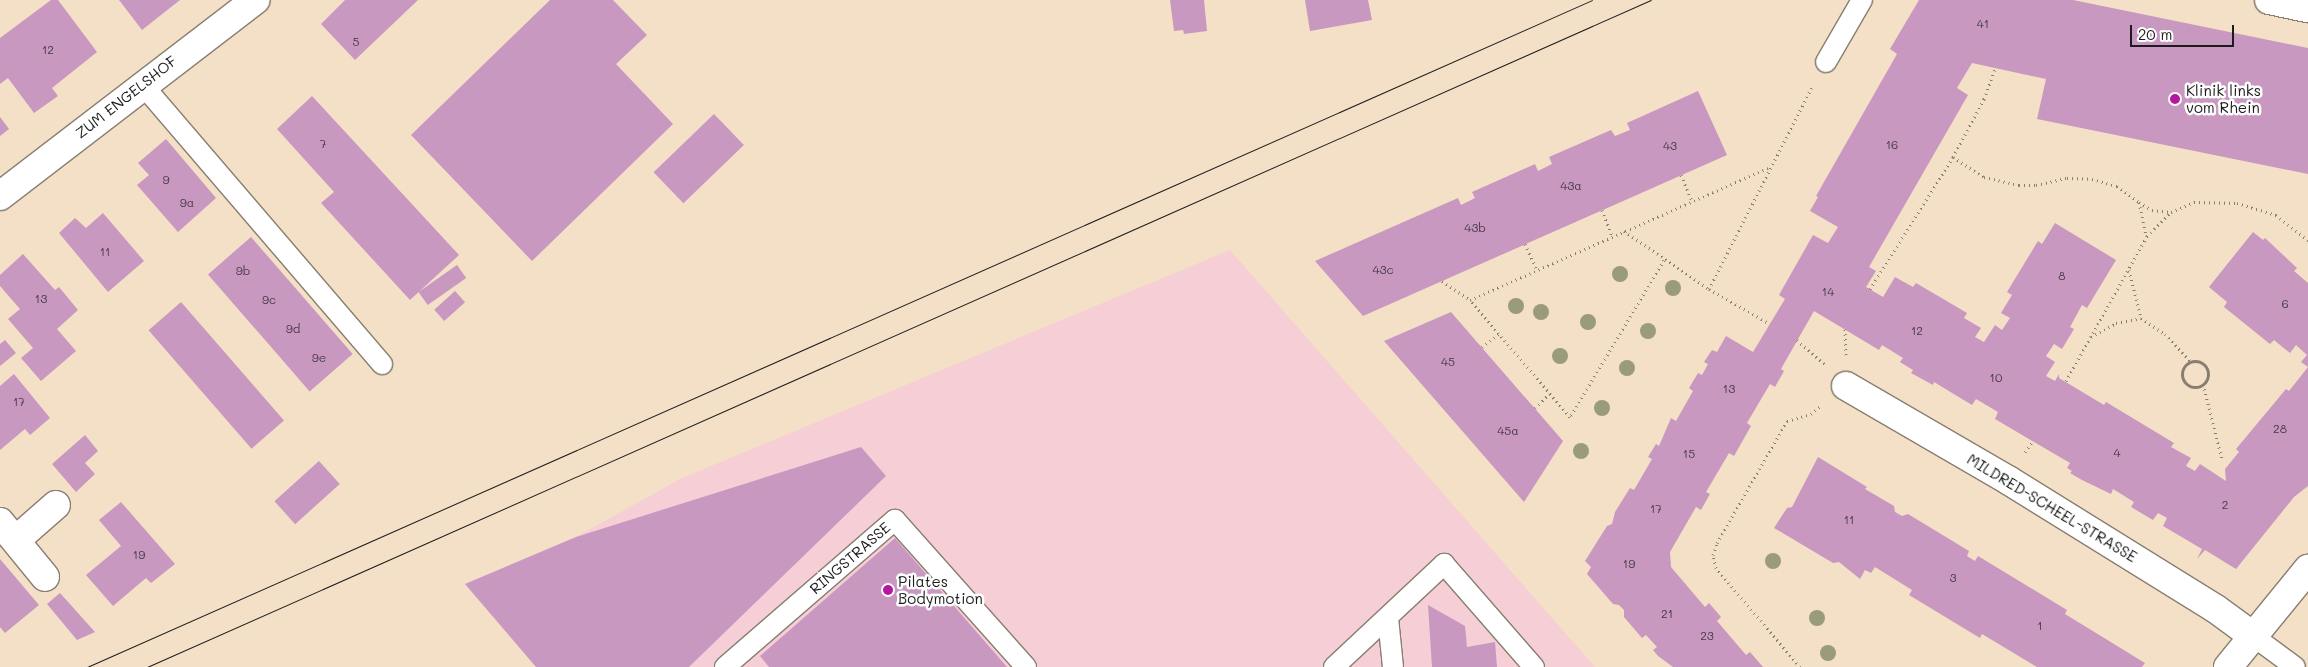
<!DOCTYPE html>
<style>
body{margin:0}
#map{position:relative;width:2308px;height:667px;overflow:hidden;background:#f3e0c6;font-family:Mali,sans-serif}
div>[style]{position:absolute}
[style*='--x']{left:calc(var(--x)*1px);top:calc(var(--y)*1px);width:calc(var(--w)*1px);rotate:calc(var(--a)*1deg)}
.built>*{inset:0;background:#f6cfd6}
.building>*{inset:0;background:#c898c1;transform-origin:0 0}
.path>*{height:3px;margin-top:-1.5px;transform-origin:0;background:repeating-linear-gradient(90deg,#887e71 0 1px,transparent 0 5px)}
.path>.ring{margin:-1.5px;padding:0;box-sizing:content-box;background:none;border:3px solid #887e71;border-radius:50%}
.roads{filter:drop-shadow(1px 0 #887e71) drop-shadow(-1px 0 #887e71) drop-shadow(0 1px #887e71) drop-shadow(0 -1px #887e71)}
.lane>*{height:20px;margin:-10px;padding:0 10px;transform-origin:10px;border-radius:10px;background:#fff}
.street>*{height:28px;margin:-14px;padding:0 14px;transform-origin:14px;border-radius:14px;background:#fff}
.secondary>*{height:28px;margin:-14px;padding:0 14px;transform-origin:14px;border-radius:14px;background:#fff}
.tram>*{height:1px;margin:-0.5px;padding:0 0.5px;transform-origin:0.5px;border-radius:0.5px;background:#1c1c1c}
.trees>*{width:16px;height:16px;margin:-8px;border-radius:50%;background:#9a9b7c}
.dots>*{width:14px;height:14px;translate:-50% -50%;box-sizing:border-box;border:2px solid #fff;border-radius:50%}
span{translate:-50% -50%;white-space:nowrap;text-align:center;line-height:1.15;-webkit-text-stroke:5px #fff;paint-order:stroke}
.number-label{font-size:12px;color:#473b45}
.number-label span{-webkit-text-stroke-width:0}
.poi-label{font-size:15px;color:#1c1c1c}
.left{translate:0 -50%;text-align:left}
.street-label{font-size:15px;color:#1c1c1c}
.scale{position:absolute;left:2130px;top:25px;width:104px;height:22px;box-sizing:border-box;border:2px solid #1c1c1c;border-top:0;padding-left:6px;font-size:15px;line-height:18px;white-space:nowrap;color:#1c1c1c;-webkit-text-stroke:4px #fff;paint-order:stroke}
</style>
<div id="map">
<div class="built">
<i style="clip-path:polygon(1230px 250px,1595px 667px,536px 667px,465px 584px,576px 537px,682px 478px)"></i>
</div>
<div class="building">
<i style="clip-path:polygon(51px 0,58px 0,97px 52px,52px 88px,58px 96px,34px 113px,8px 78px,0 84px,0 38px)"></i>
<i style="clip-path:polygon(119px 0,180px 0,142px 30px)"></i>
<i style="clip-path:polygon(345px 0,418px 0,355px 60px,321px 24px)"></i>
<i style="clip-path:polygon(550px 0,613px 0,647px 35px,616px 64px,673px 124px,532px 261px,411px 135px)"></i>
<i style="clip-path:polygon(1170px 0,1204px 0,1207px 31px,1184px 34px,1183px 30px,1174px 31px)"></i>
<i style="clip-path:polygon(1305px 0,1368px 0,1372px 20px,1310px 31px)"></i>
<i style="clip-path:polygon(1919px 0,2073px 0,2308px 48px,2308px 174px,2037px 119px,2046px 79px,1972px 63px,1957px 88px,1968px 95px,1869px 267px,1876px 271px,1866px 287px,1883px 297px,1895px 277px,1913px 287px,1916px 283px,1967px 313px,1964px 318px,1981px 328px,1975px 337px,1984px 342px,1995px 325px,2002px 330px,2010px 318px,2001px 313px,2012px 295px,2007px 292px,2038px 241px,2042px 244px,2055px 223px,2116px 260px,2087px 308px,2082px 305px,2070px 327px,2074px 329px,2062px 349px,2054px 344px,2046px 356px,2055px 362px,2046px 376px,2055px 381px,2059px 374px,2059px 378px,2104px 405px,2106px 402px,2174px 443px,2171px 447px,2191px 458px,2186px 466px,2195px 471px,2200px 464px,2226px 481px,2225px 469px,2239px 452px,2236px 449px,2286px 389px,2289px 391px,2308px 367px,2301px 362px,2307px 355px,2296px 345px,2290px 353px,2274px 340px,2270px 344px,2224px 307px,2227px 302px,2209px 287px,2253px 232px,2263px 240px,2265px 238px,2297px 268px,2294px 271px,2308px 283px,2308px 486px,2294px 497px,2236px 569px,2205px 550px,2197px 559px,2202px 549px,2163px 526px,2167px 518px,2158px 513px,2153px 520px,2131px 507px,2134px 502px,2113px 489px,2111px 494px,2082px 480px,2070px 473px,2072px 471px,2067px 468px,2070px 463px,1995px 419px,1998px 412px,1976px 399px,1972px 405px,1934px 382px,1933px 385px,1911px 373px,1913px 370px,1900px 362px,1903px 358px,1882px 345px,1879px 350px,1814px 311px,1781px 369px,1784px 371px,1775px 387px,1770px 384px,1747px 423px,1751px 426px,1734px 456px,1729px 453px,1706px 492px,1710px 494px,1701px 510px,1696px 507px,1670px 552px,1671px 567px,1705px 607px,1709px 603px,1721px 617px,1717px 621px,1746px 655px,1750px 652px,1763px 667px,1673px 667px,1658px 656px,1653px 650px,1657px 647px,1646px 635px,1642px 638px,1624px 617px,1624px 610px,1619px 605px,1613px 604px,1587px 574px,1591px 567px,1585px 561px,1607px 526px,1612px 524px,1615px 512px,1630px 488px,1634px 490px,1652px 459px,1648px 457px,1656px 444px,1659px 446px,1671px 418px,1676px 421px,1693px 391px,1689px 388px,1698px 373px,1702px 375px,1708px 364px,1704px 362px,1712px 350px,1717px 352px,1726px 336px,1753px 352px,1785px 299px,1779px 295px,1813px 235px,1828px 243px,1838px 227px,1810px 211px,1818px 197px,1816px 196px,1897px 54px,1890px 49px)"></i>
<i style="clip-path:polygon(1698px 91px,1727px 155px,1639px 194px,1363px 316px,1315px 261px,1458px 198px,1461px 205px,1475px 198px,1472px 192px,1535px 164px,1538px 171px,1552px 164px,1549px 157px,1611px 130px,1615px 136px,1630px 130px,1627px 123px)"></i>
<i style="clip-path:polygon(312px 96px,459px 255px,410px 300px,321px 203px,334px 192px,277px 129px)"></i>
<i style="left:714px;top:114px;width:43px;height:84px;rotate:46deg"></i>
<i style="clip-path:polygon(0 117px,9px 129px,0 136px)"></i>
<i style="clip-path:polygon(166px 139px,216px 198px,178px 232px,137px 185px,149px 175px,138px 163px)"></i>
<i style="clip-path:polygon(103px 213px,144px 261px,108px 292px,59px 233px,75px 218px,86px 228px)"></i>
<i style="left:251px;top:237px;width:155px;height:57px;rotate:49deg"></i>
<i style="clip-path:polygon(23px 254px,55px 290px,59px 287px,78px 310px,57px 329px,76px 351px,41px 381px,21px 358px,33px 348px,8px 319px,20px 309px,0 286px,0 275px)"></i>
<i style="left:457px;top:265px;width:16px;height:47px;rotate:55deg"></i>
<i style="left:455px;top:291px;width:15px;height:28px;rotate:48deg"></i>
<i style="left:181px;top:302px;width:157px;height:43px;rotate:49deg"></i>
<i style="clip-path:polygon(1451px 312px,1563px 441px,1524px 502px,1384px 341px)"></i>
<i style="clip-path:polygon(5px 340px,16px 353px,0 366px,0 344px)"></i>
<i style="clip-path:polygon(14px 374px,50px 418px,30px 435px,25px 429px,0 450px,0 386px)"></i>
<i style="clip-path:polygon(85px 435px,98px 451px,85px 463px,95px 474px,76px 492px,52px 464px)"></i>
<i style="clip-path:polygon(861px 447px,886px 476px,689px 667px,536px 667px,465px 584px,576px 537px)"></i>
<i style="clip-path:polygon(1818px 457px,1867px 487px,1865px 489px,1894px 506px,1895px 512px,1902px 516px,1908px 514px,1969px 551px,1967px 556px,1975px 561px,1978px 556px,2067px 610px,2065px 614px,2145px 663px,2142px 667px,2037px 667px,1982px 634px,1980px 638px,1909px 595px,1912px 590px,1875px 567px,1871px 573px,1865px 570px,1860px 579px,1839px 562px,1833px 563px,1774px 528px,1787px 508px,1792px 507px)"></i>
<i style="left:319px;top:461px;width:31px;height:60px;rotate:48deg"></i>
<i style="clip-path:polygon(121px 502px,175px 564px,151px 583px,146px 578px,113px 606px,86px 575px,121px 546px,99px 520px)"></i>
<i style="clip-path:polygon(895px 538px,1007px 667px,769px 667px,760px 656px)"></i>
<i style="clip-path:polygon(0 559px,39px 605px,5px 633px,0 627px)"></i>
<i style="clip-path:polygon(60px 593px,95px 632px,77px 640px,47px 604px)"></i>
<i style="clip-path:polygon(1428px 605px,1465px 626px,1467px 647px,1495px 642px,1497px 667px,1432px 667px)"></i>
</div>
<div class="path">
<i style="--x:1953;--y:157;--w:37;--a:33"></i>
<i style="--x:1984;--y:177;--w:36;--a:13"></i>
<i style="--x:2019;--y:185;--w:17;--a:0"></i>
<i style="--x:2036;--y:185;--w:32;--a:-13"></i>
<i style="--x:2067;--y:178;--w:25;--a:2"></i>
<i style="--x:2092;--y:179;--w:26;--a:16"></i>
<i style="--x:2117;--y:186;--w:27;--a:36"></i>
<i style="--x:2139;--y:202;--w:35;--a:78"></i>
<i style="--x:1681;--y:175;--w:28;--a:67"></i>
<i style="--x:2139;--y:202;--w:15;--a:32"></i>
<i style="--x:2152;--y:210;--w:19;--a:6"></i>
<i style="--x:1602;--y:210;--w:28;--a:69"></i>
<i style="--x:1624;--y:231;--w:103;--a:34.3"></i>
<i style="--x:1709;--y:289;--w:70;--a:29.8"></i>
<i style="--x:1525;--y:244;--w:29;--a:65"></i>
<i style="--x:1664;--y:260;--w:183;--a:120.9"></i>
<i style="--x:1570;--y:417;--w:154;--a:-130.5"></i>
<i style="--x:1470;--y:300;--w:326;--a:-23.9"></i>
<i style="--x:2129;--y:270;--w:49;--a:76"></i>
<i style="--x:2141;--y:318;--w:29;--a:34"></i>
<i style="--x:2165;--y:334;--w:38;--a:47"></i>
<i style="--x:1442;--y:281;--w:34;--a:34"></i>
<i style="--x:1709;--y:289;--w:229;--a:-63"></i>
<i style="--x:1870;--y:289;--w:156;--a:-57.8"></i>
<i style="--x:1953;--y:157;--w:66;--a:-61.9"></i>
<i style="--x:1984;--y:99;--w:33;--a:-70"></i>
<i style="--x:1845;--y:329;--w:26;--a:88"></i>
<i style="--x:2091;--y:337;--w:29;--a:-29"></i>
<i style="--x:2116;--y:323;--w:25;--a:-11"></i>
<i style="--x:1797;--y:340;--w:37;--a:41"></i>
<i style="--x:1482;--y:347;--w:21;--a:-37"></i>
<i class="ring" style="left:2182px;top:361px;width:23px;height:23px"></i>
<i style="--x:2066;--y:381;--w:166;--a:-60.8"></i>
<i style="--x:2147;--y:236;--w:34;--a:-45"></i>
<i style="--x:2171;--y:212;--w:25;--a:-23"></i>
<i style="--x:2194;--y:202;--w:43;--a:1.3"></i>
<i style="--x:2237;--y:203;--w:41;--a:17.1"></i>
<i style="--x:2276;--y:215;--w:41;--a:38"></i>
<i style="--x:2203;--y:384;--w:77;--a:75.8"></i>
<i style="--x:1535;--y:408;--w:20;--a:-45"></i>
<i style="--x:2025;--y:452;--w:12;--a:-55"></i>
<i style="--x:1800;--y:667;--w:130;--a:-130.3"></i>
<i style="--x:1716;--y:568;--w:13;--a:-103"></i>
<i style="--x:1713;--y:555;--w:13;--a:-72"></i>
<i style="--x:1717;--y:543;--w:141;--a:-60.2"></i>
<i style="--x:1787;--y:421;--w:25;--a:-16"></i>
<i style="--x:1811;--y:414;--w:14;--a:-39"></i>
</div>
<div class="roads">
<div class="lane">
<i style="--x:1826;--y:62;--w:72;--a:-59.9"></i>
<i style="--x:142;--y:84;--w:369;--a:49.4"></i>
<i style="--x:1388;--y:618;--w:49;--a:84.2"></i>
<i style="--x:2253;--y:636;--w:52;--a:36.4"></i>
<i style="--x:725;--y:667;--w:225;--a:-40.9"></i>
<i style="--x:895;--y:520;--w:197;--a:48.3"></i>
<i style="--x:1334;--y:667;--w:151;--a:-43.1"></i>
<i style="--x:1444;--y:564;--w:137;--a:48.9"></i>
</div>
<div class="street">
<i style="--x:0;--y:196;--w:322;--a:-37.5"></i>
<i style="--x:1846;--y:386;--w:187;--a:30.1"></i>
<i style="--x:2008;--y:480;--w:245;--a:31.8"></i>
<i style="--x:2216;--y:609;--w:46;--a:36.1"></i>
<i style="--x:0;--y:522;--w:71;--a:50.7"></i>
<i style="--x:16;--y:540;--w:53;--a:-41.2"></i>
</div>
<div class="secondary">
<i style="--x:2269;--y:0;--w:40;--a:12"></i>
<i style="--x:2228;--y:667;--w:127;--a:-50.8"></i>
</div>
</div>
<div class="tram">
<i style="--x:87;--y:667;--w:1646;--a:-23.9"></i>
<i style="--x:147;--y:667;--w:1645;--a:-23.92"></i>
</div>
<div class="trees">
<i style="left:1620px;top:274px"></i>
<i style="left:1673px;top:288px"></i>
<i style="left:1516px;top:306px"></i>
<i style="left:1541px;top:312px"></i>
<i style="left:1588px;top:322px"></i>
<i style="left:1648px;top:331px"></i>
<i style="left:1560px;top:356px"></i>
<i style="left:1627px;top:368px"></i>
<i style="left:1602px;top:408px"></i>
<i style="left:1581px;top:451px"></i>
<i style="left:1773px;top:561px"></i>
<i style="left:1817px;top:618px"></i>
<i style="left:1828px;top:653px"></i>
</div>
<div class="dots">
<i style="left:2175px;top:99px;background:#b5179e"></i>
<i style="left:888px;top:590px;background:#b5179e"></i>
</div>
<div class="number-label">
<span style="left:1983px;top:24px">41</span>
<span style="left:356px;top:42px">5</span>
<span style="left:48px;top:50px">12</span>
<span style="left:323px;top:144px">7</span>
<span style="left:1892px;top:145px">16</span>
<span style="left:1670px;top:146px">43</span>
<span style="left:166px;top:180px">9</span>
<span style="left:1571px;top:186px">43a</span>
<span style="left:187px;top:203px">9a</span>
<span style="left:1475px;top:228px">43b</span>
<span style="left:105px;top:252px">11</span>
<span style="left:1383px;top:270px">43c</span>
<span style="left:243px;top:271px">9b</span>
<span style="left:2062px;top:276px">8</span>
<span style="left:1828px;top:292px">14</span>
<span style="left:41px;top:299px">13</span>
<span style="left:269px;top:300px">9c</span>
<span style="left:2285px;top:304px">6</span>
<span style="left:293px;top:329px">9d</span>
<span style="left:1917px;top:331px">12</span>
<span style="left:319px;top:358px">9e</span>
<span style="left:1448px;top:362px">45</span>
<span style="left:1996px;top:378px">10</span>
<span style="left:1729px;top:389px">13</span>
<span style="left:19px;top:402px">17</span>
<span style="left:2280px;top:429px">28</span>
<span style="left:1508px;top:431px">45a</span>
<span style="left:2117px;top:453px">4</span>
<span style="left:1689px;top:454px">15</span>
<span style="left:2225px;top:505px">2</span>
<span style="left:1656px;top:509px">17</span>
<span style="left:1849px;top:520px">11</span>
<span style="left:139px;top:555px">19</span>
<span style="left:1629px;top:564px">19</span>
<span style="left:1953px;top:578px">3</span>
<span style="left:1667px;top:614px">21</span>
<span style="left:2040px;top:626px">1</span>
<span style="left:1707px;top:636px">23</span>
</div>
<div class="poi-label">
<span class="left" style="left:2186px;top:99px">Klinik links<br>vom Rhein</span>
<span class="left" style="left:898px;top:590px">Pilates<br>Bodymotion</span>
</div>
<div class="street-label">
<span style="left:126px;top:97px;rotate:-38deg">ZUM ENGELSHOF</span>
<span style="left:2052px;top:508px;rotate:31deg">MILDRED-SCHEEL-STRASSE</span>
<span style="left:850px;top:558px;rotate:-41deg">RINGSTRASSE</span>
</div>
<div class="scale">20 m</div>
</div>
